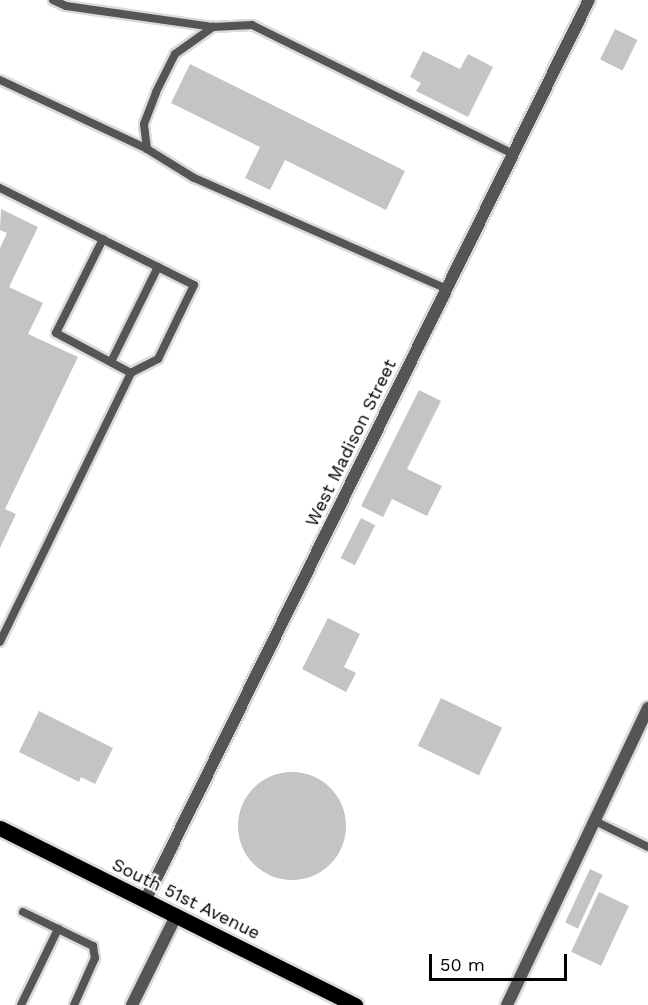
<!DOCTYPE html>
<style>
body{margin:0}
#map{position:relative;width:648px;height:1005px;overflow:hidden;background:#fff;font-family:"Work Sans",sans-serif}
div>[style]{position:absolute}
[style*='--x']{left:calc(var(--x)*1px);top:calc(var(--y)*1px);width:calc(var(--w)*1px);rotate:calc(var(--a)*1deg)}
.building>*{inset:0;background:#c4c4c4;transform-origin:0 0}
.round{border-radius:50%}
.roads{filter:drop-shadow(2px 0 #dbdbdb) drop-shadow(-2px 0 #dbdbdb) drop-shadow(0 2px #dbdbdb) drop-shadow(0 -2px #dbdbdb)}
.lane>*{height:8px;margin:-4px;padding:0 4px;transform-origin:4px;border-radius:4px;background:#555}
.street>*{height:12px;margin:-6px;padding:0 6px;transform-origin:6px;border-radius:6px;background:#555}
.primary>*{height:15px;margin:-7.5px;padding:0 7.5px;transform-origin:7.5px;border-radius:7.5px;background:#000}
span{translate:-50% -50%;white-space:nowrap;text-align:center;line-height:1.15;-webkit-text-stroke:4.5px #fff;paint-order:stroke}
.street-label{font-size:18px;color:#000}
.scale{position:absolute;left:429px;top:954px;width:138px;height:27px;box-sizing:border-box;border:3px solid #000;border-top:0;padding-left:8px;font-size:18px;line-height:21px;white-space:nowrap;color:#000;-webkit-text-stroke:4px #fff;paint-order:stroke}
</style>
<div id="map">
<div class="building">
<i style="left:615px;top:29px;width:25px;height:34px;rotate:26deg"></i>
<i style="clip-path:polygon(423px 51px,460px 69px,468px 54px,493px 67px,468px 117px,416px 91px,421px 83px,410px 77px)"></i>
<i style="clip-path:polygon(190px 64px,405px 171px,386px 210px,285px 160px,270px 190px,245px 178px,260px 147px,171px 103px)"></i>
<i style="clip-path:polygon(1px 209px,38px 227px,9px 287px,43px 303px,28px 334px,78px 357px,5px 509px,16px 514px,0 548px,0 248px,7px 233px,0 230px)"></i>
<i style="clip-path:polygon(419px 390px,441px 401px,407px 469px,442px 486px,427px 516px,392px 499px,383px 517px,361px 506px)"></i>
<i style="left:361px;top:518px;width:16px;height:45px;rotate:27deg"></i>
<i style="clip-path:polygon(328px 618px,360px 634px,344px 667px,356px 673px,346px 692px,302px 669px)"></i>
<i style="left:441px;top:698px;width:68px;height:53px;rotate:26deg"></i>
<i style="clip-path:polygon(39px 711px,113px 748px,95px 784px,81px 777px,79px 782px,19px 752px)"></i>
<i class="round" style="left:238px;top:772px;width:108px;height:108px"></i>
<i style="left:590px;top:869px;width:14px;height:59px;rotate:25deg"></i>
<i style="left:599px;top:892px;width:33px;height:66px;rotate:25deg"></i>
</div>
<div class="roads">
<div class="lane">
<i style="--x:53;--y:0;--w:14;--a:25"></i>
<i style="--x:66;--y:6;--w:148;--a:8.1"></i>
<i style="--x:0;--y:80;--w:162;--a:25.1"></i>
<i style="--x:0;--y:188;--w:217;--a:26.6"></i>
<i style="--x:194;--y:285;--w:82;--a:115.9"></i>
<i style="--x:158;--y:359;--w:30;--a:153"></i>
<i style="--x:131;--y:373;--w:299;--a:116"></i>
<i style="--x:103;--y:239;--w:105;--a:116.6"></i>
<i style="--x:56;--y:333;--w:85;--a:28.1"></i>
<i style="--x:447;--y:289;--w:276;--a:-156.3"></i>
<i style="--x:194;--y:178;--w:55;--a:-148.3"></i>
<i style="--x:147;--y:149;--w:25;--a:-97"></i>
<i style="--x:144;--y:124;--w:34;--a:-69"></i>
<i style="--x:156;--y:92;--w:42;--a:-63.4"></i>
<i style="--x:175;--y:54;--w:47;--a:-35.4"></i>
<i style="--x:213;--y:27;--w:39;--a:-3"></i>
<i style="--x:252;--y:25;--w:291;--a:26.3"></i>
<i style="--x:111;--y:362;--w:106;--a:-63.7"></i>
<i style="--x:593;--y:820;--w:61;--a:26.1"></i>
<i style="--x:23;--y:912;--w:78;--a:25.9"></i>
<i style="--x:93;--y:946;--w:12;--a:81"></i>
<i style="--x:95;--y:958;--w:51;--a:114.1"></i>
<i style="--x:21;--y:1005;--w:85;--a:-64"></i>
</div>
<div class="street">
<i style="--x:145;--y:901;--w:1004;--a:-63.77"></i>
<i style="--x:132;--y:1005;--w:99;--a:-63.7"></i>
<i style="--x:507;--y:1005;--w:329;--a:-64.6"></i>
</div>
<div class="primary">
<i style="--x:0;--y:828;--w:397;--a:26.5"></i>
</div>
</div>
<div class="street-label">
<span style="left:351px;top:443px;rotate:-64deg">West Madison Street</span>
<span style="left:186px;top:899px;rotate:26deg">South 51st Avenue</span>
</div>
<div class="scale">50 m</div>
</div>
